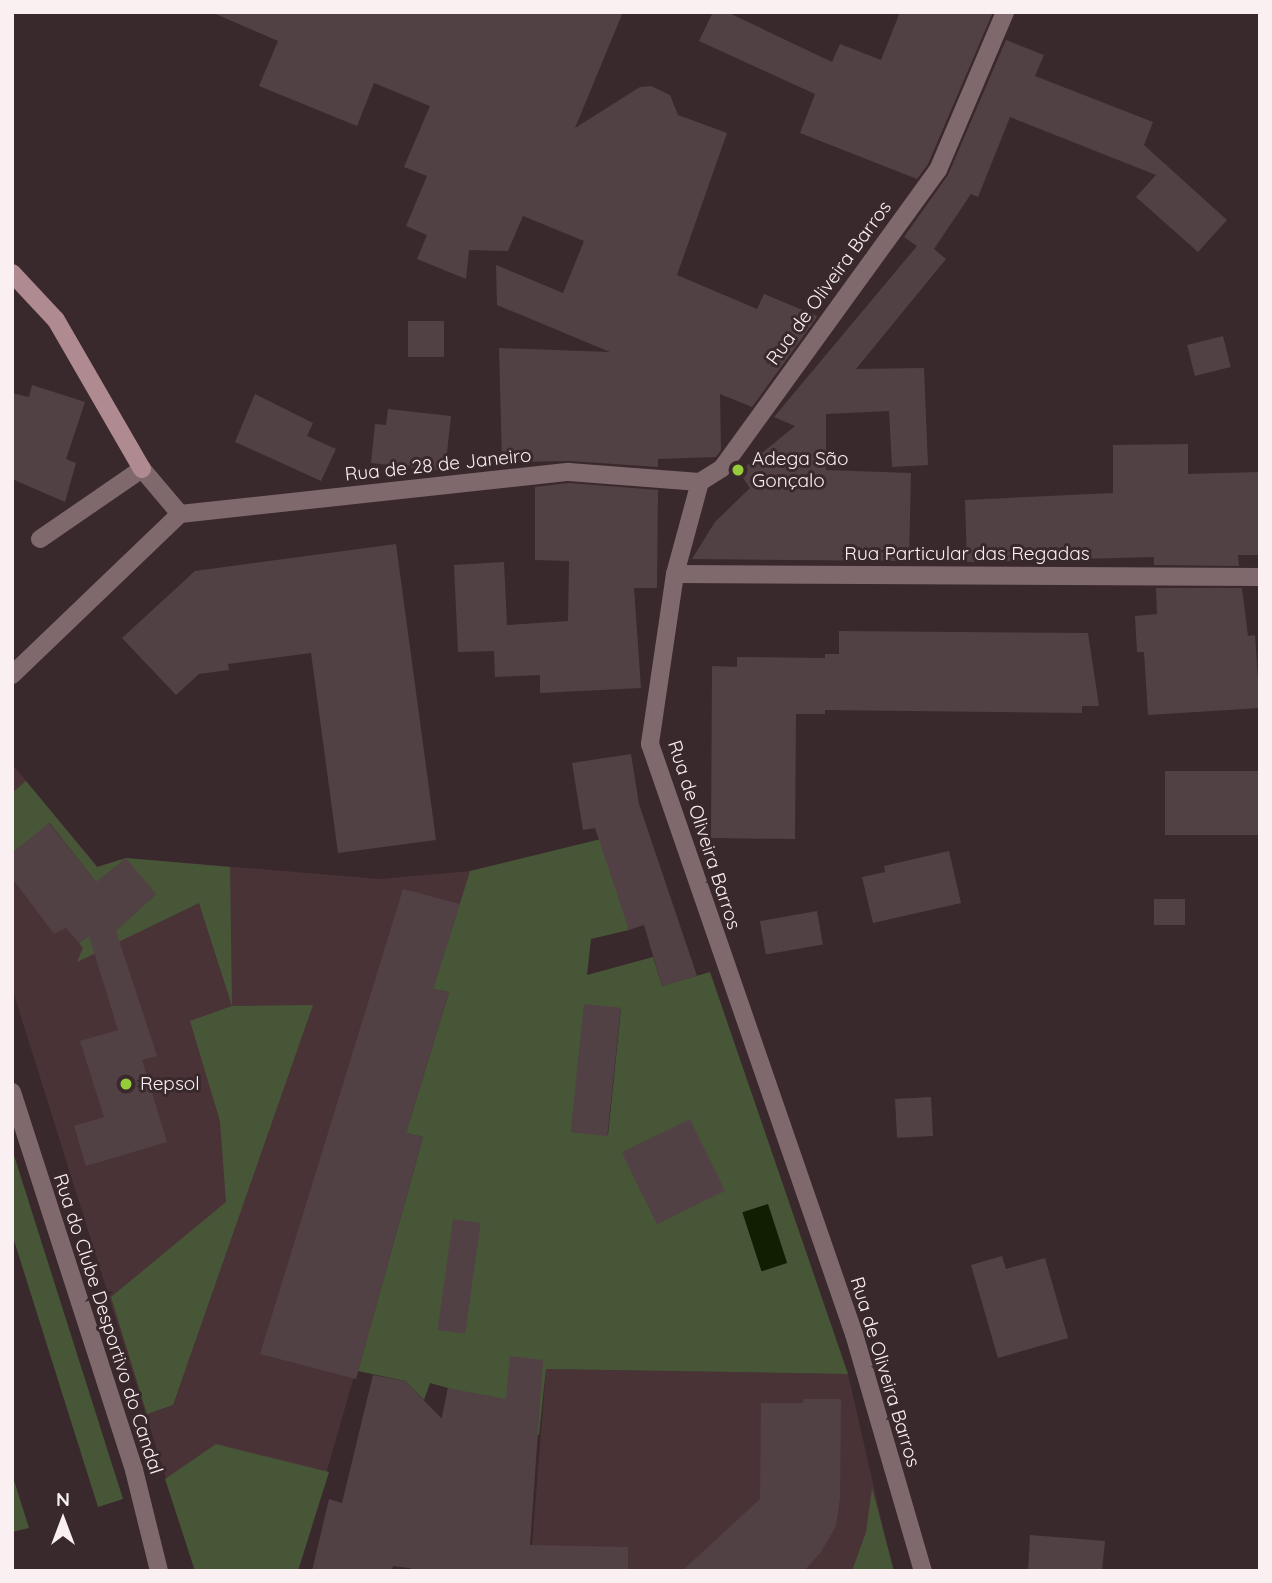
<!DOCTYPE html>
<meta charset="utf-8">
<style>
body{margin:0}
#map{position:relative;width:1272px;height:1583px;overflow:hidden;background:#39292c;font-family:Quicksand,sans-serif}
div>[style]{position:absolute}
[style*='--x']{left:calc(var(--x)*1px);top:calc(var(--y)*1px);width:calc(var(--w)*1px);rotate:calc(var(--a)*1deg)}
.built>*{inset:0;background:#493337}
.green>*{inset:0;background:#485638}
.water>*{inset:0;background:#121e01;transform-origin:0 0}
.building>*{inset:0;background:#524144;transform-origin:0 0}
.pedestrian>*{height:18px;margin:-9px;padding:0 9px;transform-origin:9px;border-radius:9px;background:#80696d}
.minor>*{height:18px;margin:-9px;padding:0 9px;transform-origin:9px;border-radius:9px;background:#80696d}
.secondary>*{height:18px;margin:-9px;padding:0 9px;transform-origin:9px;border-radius:9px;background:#af8a90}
.dots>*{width:19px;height:19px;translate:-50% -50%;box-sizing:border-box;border:4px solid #39292c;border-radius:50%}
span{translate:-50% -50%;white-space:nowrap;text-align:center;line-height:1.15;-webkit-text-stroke:6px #39292c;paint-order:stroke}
.street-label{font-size:19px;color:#faf0f2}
.poi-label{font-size:19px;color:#faf0f2}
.left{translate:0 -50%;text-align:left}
.frame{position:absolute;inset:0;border:14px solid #faf0f2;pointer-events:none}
.north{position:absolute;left:28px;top:1485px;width:70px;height:70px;-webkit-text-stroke:5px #39292c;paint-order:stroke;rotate:0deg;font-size:19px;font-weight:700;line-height:28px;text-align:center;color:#faf0f2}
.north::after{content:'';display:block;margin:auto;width:24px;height:32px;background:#faf0f2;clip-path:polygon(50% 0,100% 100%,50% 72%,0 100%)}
</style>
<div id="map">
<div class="built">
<i style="clip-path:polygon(12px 764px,98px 867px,126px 858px,380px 879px,470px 871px,434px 988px,449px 992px,406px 1133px,423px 1137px,298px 1571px,195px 1571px,12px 988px)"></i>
<i style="clip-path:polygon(546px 1369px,848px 1374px,893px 1571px,530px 1571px)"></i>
</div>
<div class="green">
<i style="clip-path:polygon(26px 781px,97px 867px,126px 858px,230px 867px,232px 1006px,313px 1005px,173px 1405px,147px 1414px,111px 1297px,226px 1202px,220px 1121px,190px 1021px,232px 1006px,199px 903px,77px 962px,83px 948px,79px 943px,122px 913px,130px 918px,156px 894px,96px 882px,50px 823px,12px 853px,12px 793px)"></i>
<i style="clip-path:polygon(evenodd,601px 839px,629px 930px,591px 939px,587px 975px,653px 957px,662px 986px,710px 972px,848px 1374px,546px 1369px,539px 1435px,524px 1434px,431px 1571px,411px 1571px,448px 1388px,430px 1383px,424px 1400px,405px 1381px,358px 1371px,423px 1137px,406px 1133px,449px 992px,433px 989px,470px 871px,601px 839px,621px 1009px,608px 1135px,572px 1132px,571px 1131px,621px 1009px)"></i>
<i style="clip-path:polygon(12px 1149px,123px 1499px,98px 1507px,12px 1234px)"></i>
<i style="clip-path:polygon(216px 1444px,329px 1472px,298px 1571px,195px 1571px,165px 1479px)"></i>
<i style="clip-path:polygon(12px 1474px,29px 1528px,12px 1532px)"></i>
<i style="clip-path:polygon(872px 1488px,894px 1571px,852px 1571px,866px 1532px)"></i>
</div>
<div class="water">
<i style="left:768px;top:1204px;width:62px;height:27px;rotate:72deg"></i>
</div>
<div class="building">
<i style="clip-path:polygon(211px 12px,623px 12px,575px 128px,640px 87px,651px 86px,670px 95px,678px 115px,727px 133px,677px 275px,757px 309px,764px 294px,817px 316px,815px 320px,752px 407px,720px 394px,721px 450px,716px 457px,658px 459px,658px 467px,570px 461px,502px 462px,499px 348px,610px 352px,497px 305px,496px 265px,563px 293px,584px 241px,523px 216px,508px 251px,469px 250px,466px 279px,417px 259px,427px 235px,406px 226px,427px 176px,404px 167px,430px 106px,374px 83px,357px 126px,259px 86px,278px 41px)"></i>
<i style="clip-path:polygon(713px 12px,727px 12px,832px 62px,840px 44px,881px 60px,900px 12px,993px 12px,928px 164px,917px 179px,800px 133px,815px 94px,699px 41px)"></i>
<i style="clip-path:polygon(1006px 40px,1044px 55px,1035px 76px,1153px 122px,1144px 145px,1227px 220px,1198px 252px,1136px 197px,1156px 175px,1010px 117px,978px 197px,971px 194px,934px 249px,946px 259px,856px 369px,924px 368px,928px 465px,892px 467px,889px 411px,826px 414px,826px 470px,911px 473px,909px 561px,692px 559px,715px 522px,750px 488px,739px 472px,795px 426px,774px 417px,917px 246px,904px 237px,948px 175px)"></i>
<i style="left:408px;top:321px;width:36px;height:36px"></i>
<i style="left:1223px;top:336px;width:32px;height:37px;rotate:76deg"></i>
<i style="clip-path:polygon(32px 385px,85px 402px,66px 459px,76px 463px,65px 502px,12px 479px,12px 393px,29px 397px)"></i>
<i style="clip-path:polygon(255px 394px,313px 423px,307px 436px,336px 449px,321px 481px,235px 442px)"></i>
<i style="clip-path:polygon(388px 409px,451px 416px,445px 471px,371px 463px,375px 424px,386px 425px)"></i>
<i style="clip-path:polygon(1188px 444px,1188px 474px,1260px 472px,1260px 555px,1238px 555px,1239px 566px,1154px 565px,1154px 557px,967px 562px,965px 500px,1113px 493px,1113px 445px)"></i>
<i style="clip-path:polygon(569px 483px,658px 490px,657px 588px,634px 588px,641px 688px,540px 693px,540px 675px,495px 677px,494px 651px,458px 652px,454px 565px,504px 562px,507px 625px,568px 621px,569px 561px,535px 560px,535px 487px)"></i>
<i style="clip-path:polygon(396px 544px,436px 840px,338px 853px,311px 653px,228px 664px,229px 670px,199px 674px,176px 695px,122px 638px,195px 571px)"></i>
<i style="clip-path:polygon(1156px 588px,1242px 588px,1248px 636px,1255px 635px,1260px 708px,1148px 715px,1144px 652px,1137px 652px,1135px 616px,1157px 614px)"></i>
<i style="clip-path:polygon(839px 631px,1088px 633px,1099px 706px,1082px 706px,1082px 713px,825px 710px,825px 714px,796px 714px,795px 839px,711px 838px,712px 666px,737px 667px,737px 657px,825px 658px,825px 654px,839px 654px)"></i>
<i style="clip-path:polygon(631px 754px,639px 804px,697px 976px,662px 986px,644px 925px,629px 930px,595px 828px,583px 830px,572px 763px)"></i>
<i style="left:1260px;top:771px;width:64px;height:95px;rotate:90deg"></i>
<i style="clip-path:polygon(49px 823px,96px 882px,126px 858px,156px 894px,116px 931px,157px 1056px,142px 1060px,167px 1142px,86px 1166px,74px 1126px,104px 1117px,80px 1041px,118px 1030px,89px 936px,79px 943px,66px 928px,54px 934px,12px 878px,12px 853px)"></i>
<i style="clip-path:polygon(949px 851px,961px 903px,873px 923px,862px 877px,885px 872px,884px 866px)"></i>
<i style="clip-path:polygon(403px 889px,460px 904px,433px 989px,449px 992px,406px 1133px,423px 1137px,356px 1379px,260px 1354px)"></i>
<i style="left:1154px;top:899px;width:31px;height:26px"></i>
<i style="left:817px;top:911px;width:34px;height:58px;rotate:80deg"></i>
<i style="left:584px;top:1004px;width:37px;height:129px;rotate:6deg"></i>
<i style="left:931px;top:1097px;width:39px;height:36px;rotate:87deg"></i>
<i style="left:690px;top:1119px;width:80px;height:76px;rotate:64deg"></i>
<i style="left:453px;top:1219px;width:28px;height:112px;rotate:8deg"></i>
<i style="clip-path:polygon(1002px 1256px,1006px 1269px,1045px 1258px,1068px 1338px,998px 1358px,971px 1265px)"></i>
<i style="clip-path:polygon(510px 1356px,543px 1360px,530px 1545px,628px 1547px,628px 1571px,431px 1571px,393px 1566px,392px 1571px,312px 1571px,329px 1499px,342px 1503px,373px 1375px,405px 1381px,442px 1419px,448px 1388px,506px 1399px)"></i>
<i style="clip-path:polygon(803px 1399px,841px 1399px,840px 1498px,836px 1526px,821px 1552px,804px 1571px,682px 1571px,760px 1499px,761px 1403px,803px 1403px)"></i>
<i style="clip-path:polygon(1030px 1535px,1105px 1541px,1102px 1571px,1028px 1571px)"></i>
</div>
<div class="pedestrian">
<i style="--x:700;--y:482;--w:26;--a:-32"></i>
<i style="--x:722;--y:468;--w:368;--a:-54.1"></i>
<i style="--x:938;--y:170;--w:172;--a:-67"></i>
</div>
<div class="minor">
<i style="--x:40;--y:539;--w:124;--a:-34.5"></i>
<i style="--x:142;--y:469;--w:59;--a:49.8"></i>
<i style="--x:675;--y:574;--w:585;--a:0.29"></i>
<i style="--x:12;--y:675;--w:233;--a:-43.8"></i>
<i style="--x:180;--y:514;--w:391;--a:-6.2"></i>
<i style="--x:569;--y:472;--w:131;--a:4.4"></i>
<i style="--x:700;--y:482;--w:95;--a:105.2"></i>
<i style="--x:675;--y:574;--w:172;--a:98.4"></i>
<i style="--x:650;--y:744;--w:624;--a:70.93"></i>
<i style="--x:854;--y:1334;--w:247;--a:73.8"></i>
<i style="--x:12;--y:1092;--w:397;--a:72.1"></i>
<i style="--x:134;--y:1470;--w:104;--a:76.1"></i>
</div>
<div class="secondary">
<i style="--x:12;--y:273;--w:64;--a:46.9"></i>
<i style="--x:56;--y:320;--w:172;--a:60"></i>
</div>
<div class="dots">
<i style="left:738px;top:470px;background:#96cc3a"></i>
<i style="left:126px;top:1084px;background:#96cc3a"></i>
</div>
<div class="street-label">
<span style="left:829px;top:283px;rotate:-54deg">Rua de Oliveira Barros</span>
<span style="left:438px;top:465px;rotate:-6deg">Rua de 28 de Janeiro</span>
<span style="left:967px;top:554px">Rua Particular das Regadas</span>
<span style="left:704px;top:835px;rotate:72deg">Rua de Oliveira Barros</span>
<span style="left:108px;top:1324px;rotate:72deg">Rua do Clube Desportivo do Candal</span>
<span style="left:885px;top:1372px;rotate:73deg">Rua de Oliveira Barros</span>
</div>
<div class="poi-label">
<span class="left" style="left:752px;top:470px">Adega São<br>Gonçalo</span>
<span class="left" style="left:140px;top:1084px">Repsol</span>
</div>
<div class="frame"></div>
<div class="north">N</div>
</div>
